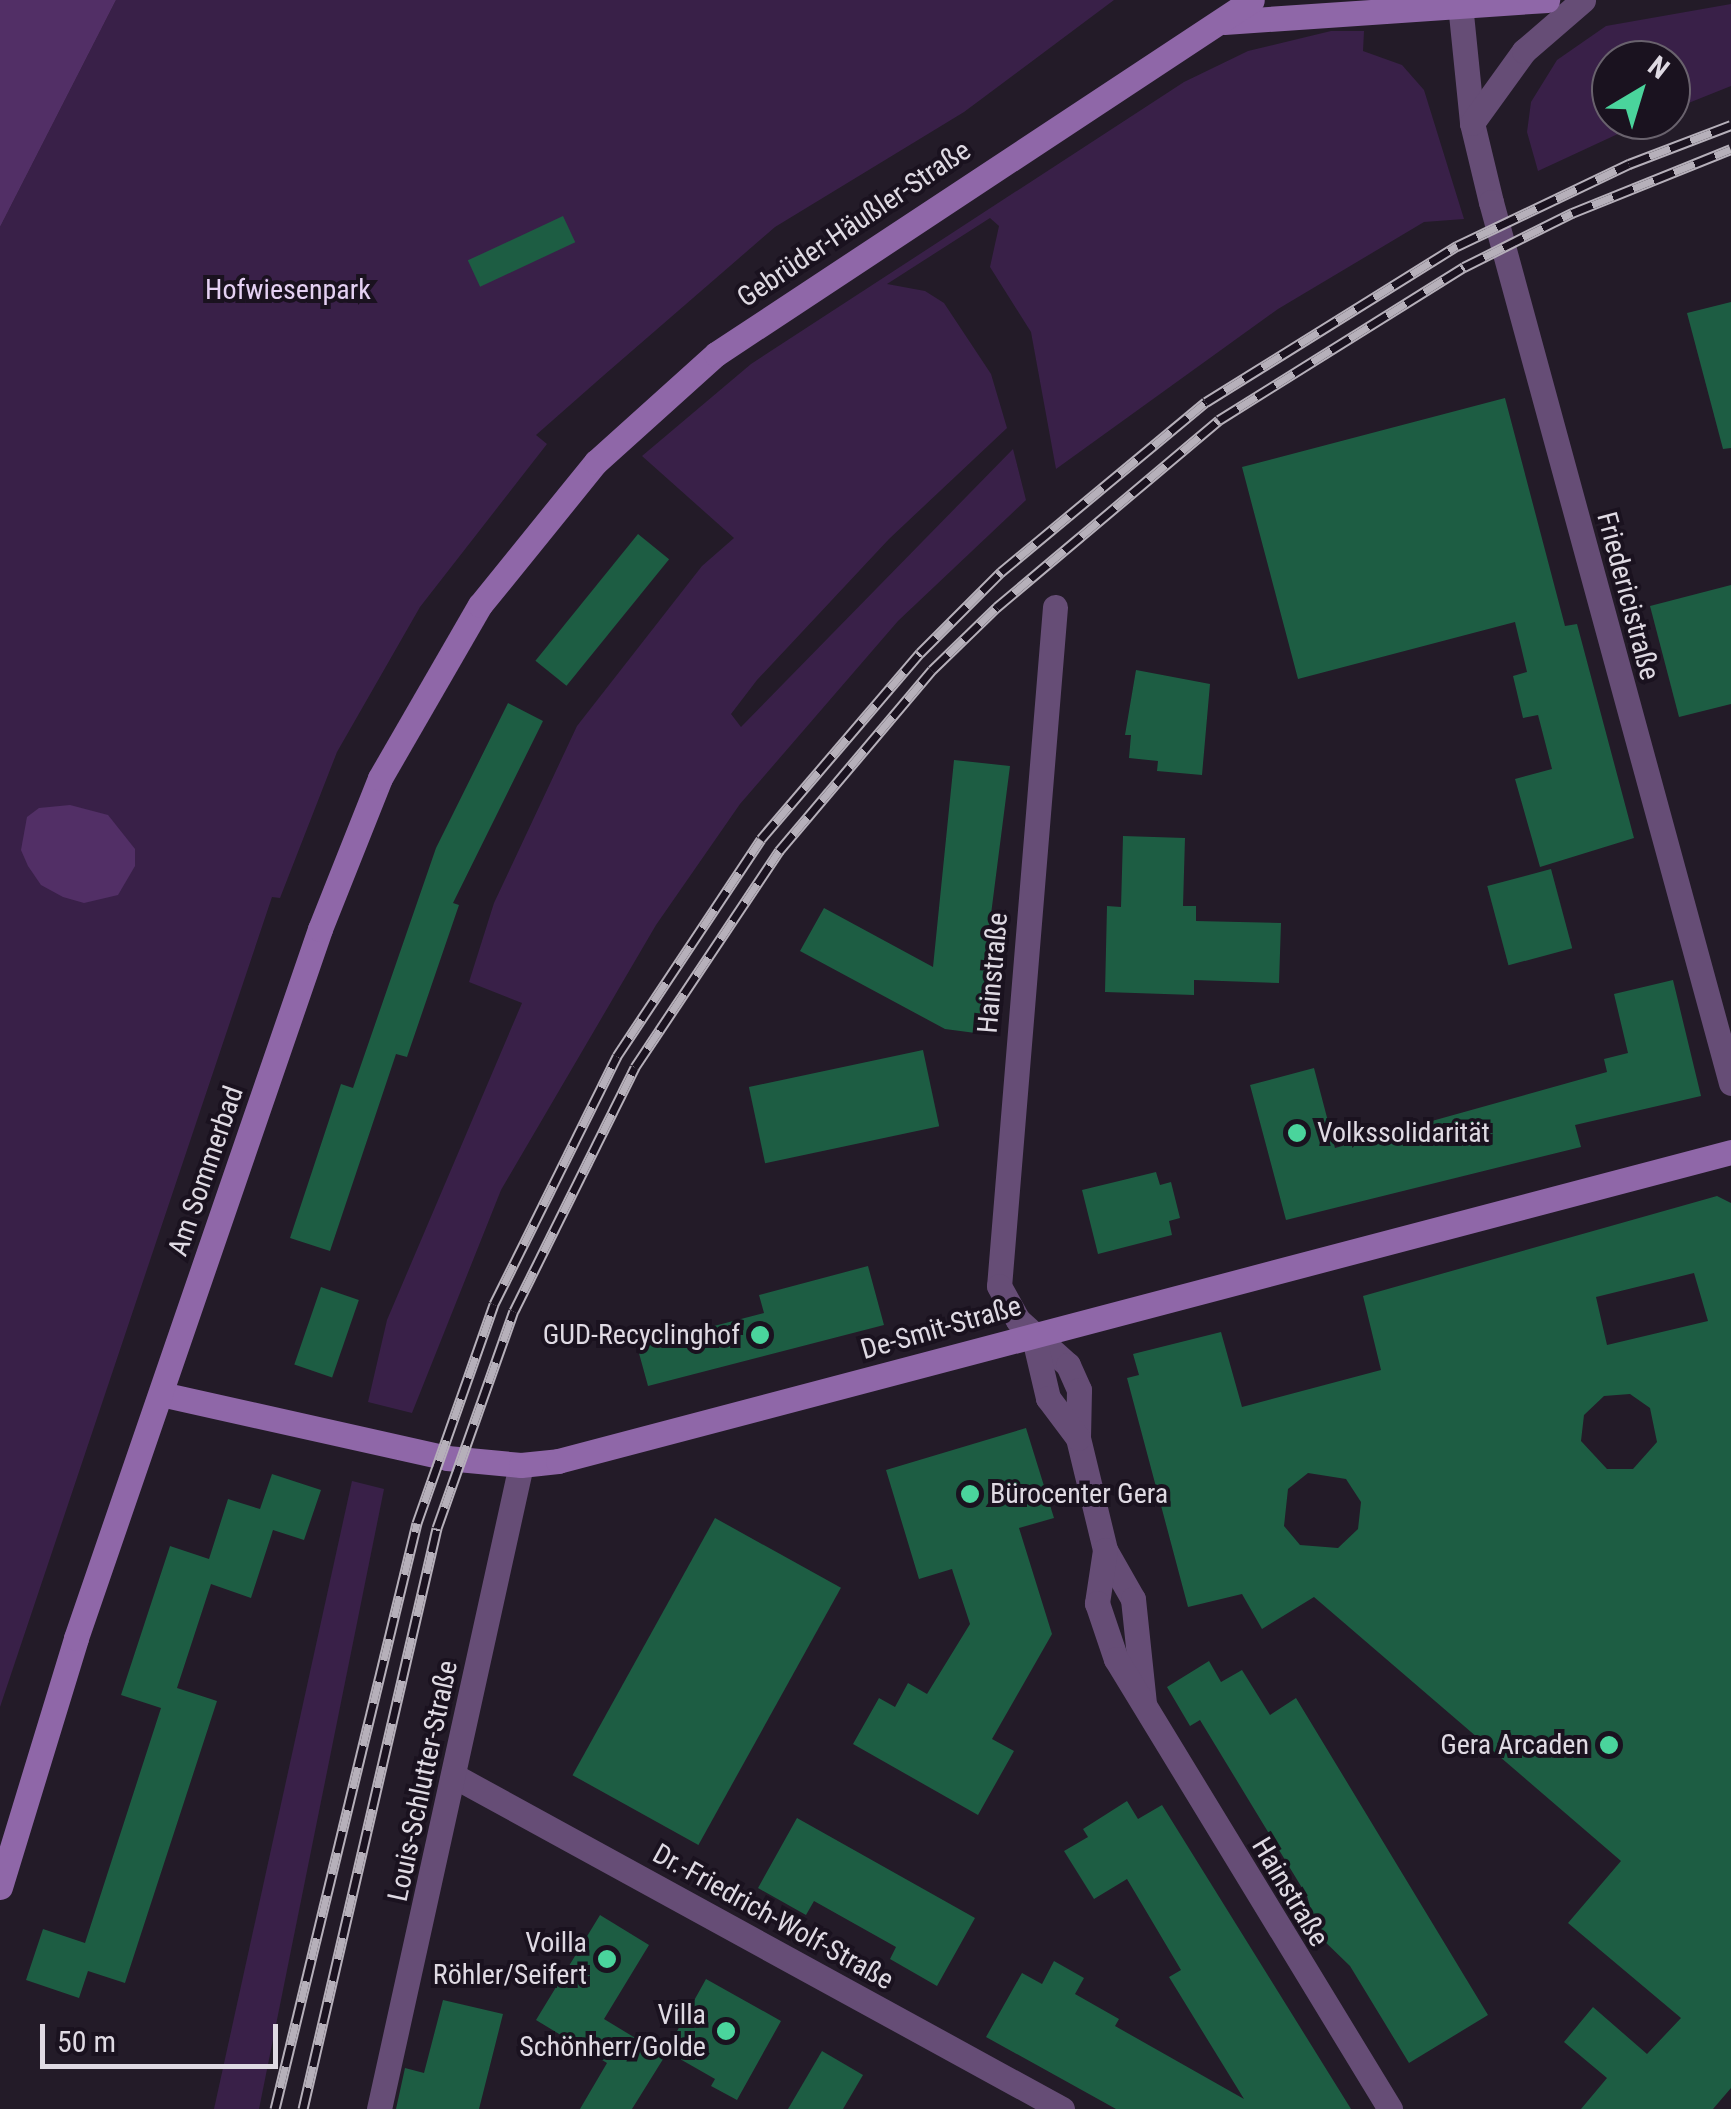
<!DOCTYPE html>
<meta charset="utf-8">
<style>
body{margin:0}
#map{position:relative;width:1731px;height:2109px;overflow:hidden;background:#231b28;font-family:"Roboto Condensed",sans-serif}
div>[style]{position:absolute}
[style*='--x']{left:calc(var(--x)*1px);top:calc(var(--y)*1px);width:calc(var(--w)*1px);rotate:calc(var(--a)*1deg)}
.green>*{inset:0;background:#392048}
.water>*{inset:0;background:#522f66}
.building>*{inset:0;background:#1d5d43;transform-origin:0 0}
.street>*{height:25px;margin:-12.5px;padding:0 12.5px;transform-origin:12.5px;border-radius:12.5px;background:#664d76}
.secondary>*{height:25px;margin:-12.5px;padding:0 12.5px;transform-origin:12.5px;border-radius:12.5px;background:#8f67a8}
.rail>*{height:11px;margin-top:-5.5px;transform-origin:0;background:repeating-linear-gradient(90deg,#1a121f 0 22px,#b6b0ba 0 44px);box-sizing:border-box;border-block:2px solid #b6b0ba}
.dots>*{width:28px;height:28px;translate:-50% -50%;box-sizing:border-box;border:5px solid #1a121f;border-radius:50%}
span{translate:-50% -50%;white-space:nowrap;text-align:center;line-height:1.15;-webkit-text-stroke:8px #1a121f;paint-order:stroke}
.street-label{font-size:28px;color:#dfdae3}
.park-label{font-size:28px;color:#e5d1f3}
.poi-label{font-size:28px;color:#dfdae3}
.left{translate:0 -50%;text-align:left}
.right{translate:-100% -50%;text-align:right}
.north{position:absolute;left:1591px;top:40px;width:100px;height:100px;box-sizing:border-box;background:#1a121f;border:2px solid #69626d;border-radius:50%;rotate:38deg;font-size:28px;font-weight:700;line-height:40px;text-align:center;color:#dfdae3}
.north::after{content:'';display:block;margin:auto;width:35px;height:45px;background:#4ad49c;clip-path:polygon(50% 0,100% 100%,50% 72%,0 100%)}
.scale{position:absolute;left:40px;top:2024px;width:238px;height:45px;box-sizing:border-box;border:5px solid #dfdae3;border-top:0;padding-left:12px;font-size:30px;line-height:35px;white-space:nowrap;color:#dfdae3;-webkit-text-stroke:8px #1a121f;paint-order:stroke}
</style>
<div id="map">
<div class="green">
<i style="clip-path:polygon(116px 0,1114px 0,964px 112px,775px 227px,603px 376px,536px 435px,547px 444px,420px 607px,337px 752px,280px 898px,272px 897px,0 1707px,0 227px)"></i>
<i style="clip-path:polygon(1731px 4px,1731px 86px,1671px 110px,1671px 60px,1611px 60px,1611px 120px,1648px 120px,1538px 171px,1527px 132px,1531px 102px,1557px 60px,1606px 26px)"></i>
<i style="clip-path:polygon(1331px 31px,1364px 31px,1363px 51px,1402px 65px,1424px 90px,1464px 219px,1424px 222px,1278px 309px,1056px 469px,1031px 332px,990px 267px,999px 226px,990px 218px,887px 284px,925px 291px,944px 303px,991px 374px,1007px 428px,889px 539px,757px 680px,731px 714px,741px 727px,1013px 449px,1026px 500px,898px 621px,740px 804px,656px 925px,501px 1190px,412px 1413px,368px 1402px,387px 1320px,522px 1003px,469px 982px,494px 903px,577px 726px,702px 566px,734px 538px,642px 456px,751px 364px,1184px 82px,1248px 51px)"></i>
<i style="clip-path:polygon(352px 1481px,384px 1489px,259px 2109px,214px 2109px)"></i>
</div>
<div class="water">
<i style="clip-path:polygon(0 0,116px 0,0 227px)"></i>
<i style="clip-path:polygon(70px 805px,108px 815px,135px 849px,135px 866px,118px 895px,84px 903px,63px 897px,41px 885px,28px 866px,21px 850px,27px 817px,39px 808px)"></i>
</div>
<div class="building">
<i style="left:563px;top:216px;width:29px;height:105px;rotate:65deg"></i>
<i style="clip-path:polygon(1731px 302px,1731px 448px,1723px 449px,1687px 313px)"></i>
<i style="clip-path:polygon(1505px 398px,1565px 626px,1577px 624px,1634px 838px,1540px 867px,1515px 779px,1552px 769px,1538px 715px,1523px 718px,1513px 676px,1527px 672px,1515px 622px,1298px 679px,1242px 467px)"></i>
<i style="left:638px;top:534px;width:40px;height:163px;rotate:39deg"></i>
<i style="clip-path:polygon(1731px 585px,1731px 704px,1679px 717px,1650px 606px)"></i>
<i style="clip-path:polygon(1136px 670px,1210px 684px,1202px 775px,1157px 771px,1158px 761px,1129px 758px,1131px 735px,1125px 735px)"></i>
<i style="clip-path:polygon(508px 703px,543px 721px,453px 903px,459px 905px,407px 1057px,396px 1054px,330px 1251px,290px 1238px,341px 1084px,353px 1088px,436px 848px)"></i>
<i style="clip-path:polygon(954px 760px,1010px 766px,984px 969px,991px 970px,983px 1034px,945px 1029px,800px 951px,824px 908px,933px 967px)"></i>
<i style="clip-path:polygon(1123px 836px,1185px 838px,1183px 906px,1196px 906px,1196px 921px,1281px 923px,1279px 983px,1194px 980px,1194px 995px,1105px 992px,1107px 906px,1121px 907px)"></i>
<i style="left:1551px;top:869px;width:82px;height:66px;rotate:75deg"></i>
<i style="clip-path:polygon(1673px 980px,1701px 1096px,1575px 1125px,1581px 1147px,1286px 1220px,1250px 1085px,1314px 1068px,1335px 1148px,1607px 1072px,1604px 1059px,1628px 1053px,1614px 994px)"></i>
<i style="left:923px;top:1050px;width:78px;height:178px;rotate:78deg"></i>
<i style="clip-path:polygon(1156px 1172px,1160px 1185px,1171px 1182px,1180px 1218px,1169px 1221px,1172px 1235px,1098px 1254px,1082px 1190px)"></i>
<i style="clip-path:polygon(evenodd,1717px 1196px,1731px 1203px,1731px 2088px,1713px 2109px,1581px 2109px,1607px 2078px,1564px 2042px,1593px 2007px,1647px 2054px,1681px 2018px,1568px 1923px,1621px 1861px,1314px 1597px,1262px 1629px,1242px 1594px,1188px 1607px,1127px 1378px,1139px 1375px,1133px 1354px,1221px 1332px,1242px 1407px,1381px 1370px,1363px 1296px,1717px 1196px,1694px 1273px,1708px 1321px,1607px 1345px,1596px 1297px,1694px 1273px,1717px 1196px,1630px 1394px,1650px 1408px,1657px 1442px,1633px 1469px,1607px 1469px,1581px 1441px,1584px 1415px,1604px 1396px,1630px 1394px,1717px 1196px,1308px 1473px,1346px 1479px,1361px 1502px,1358px 1529px,1338px 1548px,1300px 1545px,1284px 1526px,1288px 1489px,1308px 1473px)"></i>
<i style="clip-path:polygon(868px 1266px,884px 1325px,648px 1386px,637px 1346px,764px 1313px,759px 1295px)"></i>
<i style="left:321px;top:1287px;width:40px;height:82px;rotate:19deg"></i>
<i style="clip-path:polygon(1026px 1428px,1054px 1518px,1019px 1528px,1052px 1634px,992px 1739px,1014px 1751px,978px 1815px,853px 1744px,879px 1698px,895px 1707px,908px 1683px,927px 1694px,970px 1624px,952px 1569px,919px 1579px,886px 1470px)"></i>
<i style="clip-path:polygon(272px 1474px,321px 1490px,304px 1540px,273px 1530px,251px 1598px,211px 1584px,177px 1688px,217px 1701px,125px 1983px,88px 1971px,79px 1998px,26px 1980px,43px 1929px,85px 1943px,161px 1708px,121px 1695px,170px 1546px,209px 1559px,228px 1499px,260px 1509px)"></i>
<i style="left:715px;top:1518px;width:144px;height:294px;rotate:29deg"></i>
<i style="clip-path:polygon(1209px 1661px,1221px 1682px,1242px 1670px,1270px 1715px,1296px 1698px,1488px 2015px,1409px 2063px,1350px 1966px,1318px 1935px,1307px 1896px,1200px 1720px,1190px 1726px,1167px 1687px)"></i>
<i style="clip-path:polygon(1127px 1801px,1138px 1819px,1162px 1805px,1351px 2109px,1116px 2109px,986px 2037px,1022px 1973px,1042px 1984px,1054px 1961px,1084px 1978px,1075px 1994px,1119px 2019px,1115px 2026px,1244px 2099px,1169px 1977px,1181px 1970px,1127px 1879px,1094px 1899px,1064px 1851px,1088px 1837px,1083px 1829px)"></i>
<i style="clip-path:polygon(797px 1818px,975px 1918px,937px 1986px,890px 1959px,896px 1947px,814px 1901px,806px 1915px,758px 1888px)"></i>
<i style="clip-path:polygon(600px 1915px,649px 1945px,604px 2019px,665px 2056px,632px 2109px,580px 2109px,607px 2063px,536px 2020px)"></i>
<i style="clip-path:polygon(706px 1979px,781px 2021px,737px 2100px,711px 2086px,715px 2079px,666px 2051px)"></i>
<i style="clip-path:polygon(443px 2000px,503px 2014px,479px 2109px,396px 2109px,405px 2068px,424px 2073px)"></i>
<i style="clip-path:polygon(822px 2051px,863px 2075px,843px 2109px,788px 2109px)"></i>
</div>
<div class="street">
<i style="--x:1460;--y:4;--w:120;--a:84.2"></i>
<i style="--x:1472;--y:123;--w:81;--a:76.5"></i>
<i style="--x:1491;--y:202;--w:913;--a:74.76"></i>
<i style="--x:1472;--y:123;--w:89;--a:-54.2"></i>
<i style="--x:1524;--y:51;--w:78;--a:-40.8"></i>
<i style="--x:1055;--y:607;--w:681;--a:94.71"></i>
<i style="--x:999;--y:1286;--w:39;--a:61"></i>
<i style="--x:1018;--y:1320;--w:67;--a:42"></i>
<i style="--x:1068;--y:1365;--w:27;--a:66"></i>
<i style="--x:1079;--y:1390;--w:48;--a:91.2"></i>
<i style="--x:1078;--y:1438;--w:115;--a:76.4"></i>
<i style="--x:1105;--y:1550;--w:56;--a:60.3"></i>
<i style="--x:1133;--y:1599;--w:105;--a:84"></i>
<i style="--x:1033;--y:1334;--w:66;--a:76.8"></i>
<i style="--x:1048;--y:1398;--w:50;--a:53.1"></i>
<i style="--x:1105;--y:1550;--w:54;--a:98.6"></i>
<i style="--x:1097;--y:1603;--w:59;--a:71.3"></i>
<i style="--x:1116;--y:1659;--w:527;--a:58.66"></i>
<i style="--x:456;--y:1777;--w:691;--a:28.72"></i>
<i style="--x:379;--y:2109;--w:659;--a:-77.57"></i>
</div>
<div class="secondary">
<i style="--x:1224;--y:22;--w:324;--a:-3.9"></i>
<i style="--x:161;--y:1394;--w:293;--a:12.6"></i>
<i style="--x:447;--y:1458;--w:74;--a:5.4"></i>
<i style="--x:521;--y:1465;--w:37;--a:-6"></i>
<i style="--x:558;--y:1461;--w:1213;--a:-14.76"></i>
<i style="--x:0;--y:1887;--w:260;--a:-73"></i>
<i style="--x:76;--y:1638;--w:750;--a:-71.01"></i>
<i style="--x:320;--y:929;--w:162;--a:-68.3"></i>
<i style="--x:380;--y:778;--w:200;--a:-60"></i>
<i style="--x:480;--y:605;--w:184;--a:-51"></i>
<i style="--x:596;--y:462;--w:161;--a:-42"></i>
<i style="--x:716;--y:354;--w:642;--a:-33.44"></i>
</div>
<div class="rail">
<i style="--x:275;--y:2109;--w:603;--a:-76.38"></i>
<i style="--x:417;--y:1523;--w:232;--a:-70.6"></i>
<i style="--x:494;--y:1304;--w:277;--a:-63.6"></i>
<i style="--x:617;--y:1056;--w:260;--a:-56.4"></i>
<i style="--x:761;--y:839;--w:245;--a:-49.5"></i>
<i style="--x:920;--y:653;--w:115;--a:-45"></i>
<i style="--x:1001;--y:572;--w:266;--a:-39.7"></i>
<i style="--x:1206;--y:402;--w:296;--a:-31.9"></i>
<i style="--x:1457;--y:246;--w:191;--a:-25.5"></i>
<i style="--x:1629;--y:164;--w:109;--a:-20.9"></i>
<i style="--x:303;--y:2109;--w:596;--a:-77.01"></i>
<i style="--x:437;--y:1528;--w:230;--a:-70.5"></i>
<i style="--x:514;--y:1311;--w:272;--a:-63.6"></i>
<i style="--x:635;--y:1067;--w:260;--a:-56.3"></i>
<i style="--x:779;--y:851;--w:237;--a:-49.8"></i>
<i style="--x:932;--y:670;--w:91;--a:-44.1"></i>
<i style="--x:997;--y:607;--w:290;--a:-40.1"></i>
<i style="--x:1219;--y:420;--w:289;--a:-32"></i>
<i style="--x:1464;--y:267;--w:121;--a:-26.6"></i>
<i style="--x:1572;--y:213;--w:171;--a:-21.9"></i>
</div>
<div class="dots">
<i style="left:1297px;top:1133px;background:#4ad49c"></i>
<i style="left:760px;top:1335px;background:#4ad49c"></i>
<i style="left:970px;top:1494px;background:#4ad49c"></i>
<i style="left:1609px;top:1745px;background:#4ad49c"></i>
<i style="left:607px;top:1959px;background:#4ad49c"></i>
<i style="left:726px;top:2031px;background:#4ad49c"></i>
</div>
<div class="street-label">
<span style="left:854px;top:224px;rotate:-34deg">Gebrüder-Häußler-Straße</span>
<span style="left:1628px;top:596px;rotate:75deg">Friedericistraße</span>
<span style="left:993px;top:973px;rotate:-85deg">Hainstraße</span>
<span style="left:206px;top:1171px;rotate:-71deg">Am Sommerbad</span>
<span style="left:941px;top:1328px;rotate:-16deg">De-Smit-Straße</span>
<span style="left:423px;top:1781px;rotate:-78deg">Louis-Schlutter-Straße</span>
<span style="left:1290px;top:1892px;rotate:59deg">Hainstraße</span>
<span style="left:773px;top:1917px;rotate:29deg">Dr.-Friedrich-Wolf-Straße</span>
</div>
<div class="park-label">
<span style="left:288px;top:290px">Hofwiesenpark</span>
</div>
<div class="poi-label">
<span class="left" style="left:1317px;top:1133px">Volkssolidarität</span>
<span class="right" style="left:740px;top:1335px">GUD-Recyclinghof</span>
<span class="left" style="left:990px;top:1494px">Bürocenter Gera</span>
<span class="right" style="left:1589px;top:1745px">Gera Arcaden</span>
<span class="right" style="left:587px;top:1959px">Voilla<br>Röhler/Seifert</span>
<span class="right" style="left:706px;top:2031px">Villa<br>Schönherr/Golde</span>
</div>
<div class="north">N</div>
<div class="scale">50 m</div>
</div>
